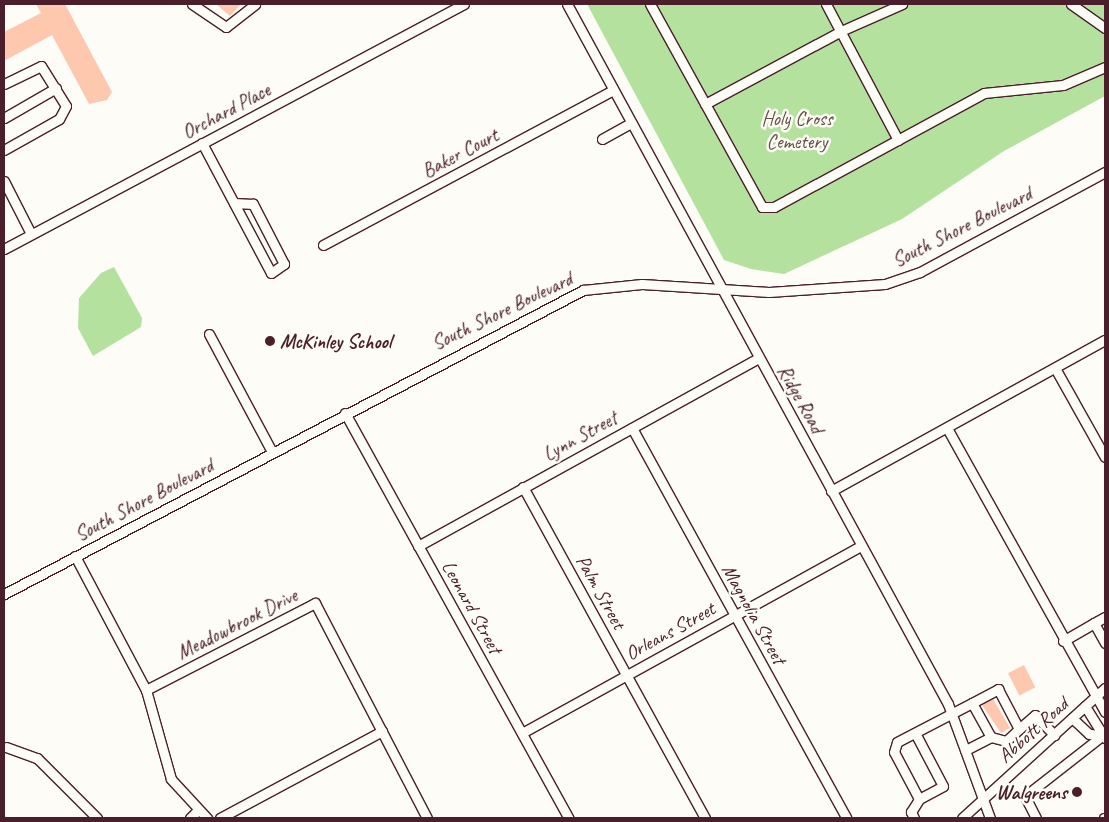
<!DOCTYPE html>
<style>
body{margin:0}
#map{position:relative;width:1109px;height:822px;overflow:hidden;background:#fdfcf7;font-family:Caveat,sans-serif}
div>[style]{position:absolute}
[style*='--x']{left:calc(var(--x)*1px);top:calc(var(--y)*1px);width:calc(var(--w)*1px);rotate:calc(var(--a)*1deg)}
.green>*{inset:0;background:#b5e19e}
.stream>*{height:3px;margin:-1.5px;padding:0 1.5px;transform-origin:1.5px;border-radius:1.5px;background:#8cd7ec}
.building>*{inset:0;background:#fec8af;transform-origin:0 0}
.roads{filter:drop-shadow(1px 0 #4a1f2b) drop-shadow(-1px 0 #4a1f2b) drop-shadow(0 1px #4a1f2b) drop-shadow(0 -1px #4a1f2b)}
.minor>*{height:9px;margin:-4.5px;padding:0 4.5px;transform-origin:4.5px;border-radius:4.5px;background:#fdfcf7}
.dots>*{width:14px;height:14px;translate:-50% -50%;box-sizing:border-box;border:2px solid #fdfcf7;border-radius:50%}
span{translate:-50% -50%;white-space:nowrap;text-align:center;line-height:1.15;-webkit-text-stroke:5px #fdfcf7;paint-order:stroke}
.street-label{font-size:20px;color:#4a1f2b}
.park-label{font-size:20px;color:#655048}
.poi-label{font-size:20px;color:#4a1f2b;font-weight:700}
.left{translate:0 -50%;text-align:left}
.right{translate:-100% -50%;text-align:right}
.frame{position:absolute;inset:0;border:5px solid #4a1f2b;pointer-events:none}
</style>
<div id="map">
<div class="green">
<i style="clip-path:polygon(587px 4px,1105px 4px,1105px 96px,1004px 151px,902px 219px,784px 274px,751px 269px,724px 260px)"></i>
<i style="clip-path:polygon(114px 267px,142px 318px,141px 327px,93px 356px,78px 328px,79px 298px,101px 273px)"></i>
</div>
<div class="stream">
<i style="--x:4;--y:817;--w:2;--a:27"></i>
</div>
<div class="building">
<i style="clip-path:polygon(36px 4px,65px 4px,112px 92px,107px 100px,89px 104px,52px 35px,4px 61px,4px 32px,41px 13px)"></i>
<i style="clip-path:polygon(216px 4px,241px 4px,230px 16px)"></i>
<i style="left:1024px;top:665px;width:25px;height:18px;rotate:63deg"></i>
<i style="clip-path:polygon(993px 699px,1010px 728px,1001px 733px,982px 705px)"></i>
</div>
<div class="roads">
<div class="minor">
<i style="--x:192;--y:4;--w:41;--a:34.1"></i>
<i style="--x:226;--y:27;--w:37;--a:-38"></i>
<i style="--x:567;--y:4;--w:797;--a:61.44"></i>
<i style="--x:948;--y:704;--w:121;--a:69.8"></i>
<i style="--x:650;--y:4;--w:232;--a:61.1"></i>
<i style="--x:762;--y:207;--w:12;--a:0"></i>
<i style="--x:774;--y:207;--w:239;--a:-28.5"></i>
<i style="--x:984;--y:93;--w:79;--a:-5.8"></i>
<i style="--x:1063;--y:85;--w:46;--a:-23.2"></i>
<i style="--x:826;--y:4;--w:154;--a:62.1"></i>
<i style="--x:1071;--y:4;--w:42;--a:35.2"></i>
<i style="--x:4;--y:84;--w:41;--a:-25.9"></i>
<i style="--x:41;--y:66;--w:47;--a:58"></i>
<i style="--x:66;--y:106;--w:15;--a:118"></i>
<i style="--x:59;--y:119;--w:63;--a:150.6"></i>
<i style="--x:705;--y:104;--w:154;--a:-28.2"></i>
<i style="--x:841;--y:31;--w:67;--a:-23.9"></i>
<i style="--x:4;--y:118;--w:60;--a:-30"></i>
<i style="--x:602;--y:139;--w:33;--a:-29"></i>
<i style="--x:202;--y:143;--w:147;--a:62"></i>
<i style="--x:271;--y:273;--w:16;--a:-35"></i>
<i style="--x:284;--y:264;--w:68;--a:-117.3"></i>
<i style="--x:253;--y:204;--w:19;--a:-177"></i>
<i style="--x:4;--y:181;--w:59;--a:63"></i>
<i style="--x:323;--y:245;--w:329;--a:-28.1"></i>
<i style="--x:4;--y:249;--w:521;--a:-28.04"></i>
<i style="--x:209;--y:334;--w:134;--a:61.9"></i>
<i style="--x:1055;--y:368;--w:102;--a:60.7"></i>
<i style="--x:345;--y:413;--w:463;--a:61.1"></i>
<i style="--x:632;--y:428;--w:445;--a:61.2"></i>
<i style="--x:947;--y:428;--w:325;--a:60.9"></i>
<i style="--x:523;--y:487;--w:378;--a:61.2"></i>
<i style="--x:831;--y:491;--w:313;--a:-28.9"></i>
<i style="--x:418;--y:546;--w:389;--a:-28.9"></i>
<i style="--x:75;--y:556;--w:152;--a:62.1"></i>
<i style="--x:146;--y:690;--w:92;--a:74.3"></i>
<i style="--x:171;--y:779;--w:53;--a:47.3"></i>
<i style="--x:4;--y:594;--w:654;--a:-27.7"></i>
<i style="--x:583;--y:290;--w:59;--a:-5.8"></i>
<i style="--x:642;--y:284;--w:127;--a:3.6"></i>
<i style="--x:769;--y:292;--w:116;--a:-3.9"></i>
<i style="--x:885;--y:284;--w:37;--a:-19"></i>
<i style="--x:920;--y:272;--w:210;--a:-28.4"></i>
<i style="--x:1094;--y:623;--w:13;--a:-29"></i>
<i style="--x:1063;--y:641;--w:36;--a:-30"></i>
<i style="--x:1094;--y:623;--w:23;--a:61"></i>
<i style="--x:146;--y:690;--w:190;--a:-27.2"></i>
<i style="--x:315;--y:603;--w:242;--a:62.5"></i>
<i style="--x:972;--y:703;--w:30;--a:-28"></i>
<i style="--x:998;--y:689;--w:45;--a:62.3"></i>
<i style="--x:1019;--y:729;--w:18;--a:137"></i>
<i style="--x:1006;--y:741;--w:16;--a:-165"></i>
<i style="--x:1072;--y:718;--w:23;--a:43"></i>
<i style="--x:1089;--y:734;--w:14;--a:4"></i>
<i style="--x:1103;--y:735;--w:34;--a:-122"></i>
<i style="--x:1019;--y:729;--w:21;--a:-41"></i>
<i style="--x:1035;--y:715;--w:28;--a:46"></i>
<i style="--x:522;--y:733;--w:387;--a:-28.9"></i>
<i style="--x:6;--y:747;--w:33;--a:20"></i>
<i style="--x:37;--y:758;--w:85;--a:45"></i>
<i style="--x:919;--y:799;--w:53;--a:-118"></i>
<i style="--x:894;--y:752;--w:10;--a:-73"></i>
<i style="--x:897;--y:742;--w:85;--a:-27.5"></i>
<i style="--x:972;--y:703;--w:39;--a:61"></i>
<i style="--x:991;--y:737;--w:29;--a:153"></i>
<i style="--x:190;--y:818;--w:10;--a:-45"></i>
<i style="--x:220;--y:818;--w:184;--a:-28.2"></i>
<i style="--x:914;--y:818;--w:7;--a:-117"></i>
<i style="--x:911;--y:812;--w:15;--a:-58"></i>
<i style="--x:919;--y:799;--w:27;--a:-28"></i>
<i style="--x:943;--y:786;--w:60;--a:-117.8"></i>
<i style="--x:962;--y:818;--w:193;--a:-42.3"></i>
<i style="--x:1036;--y:818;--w:25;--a:-117"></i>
<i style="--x:1025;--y:796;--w:99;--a:-38"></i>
<i style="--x:1103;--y:735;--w:4;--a:56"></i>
<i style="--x:1104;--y:818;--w:1;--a:0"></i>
</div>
</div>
<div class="dots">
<i style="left:270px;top:341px;background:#4a1f2b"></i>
<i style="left:1077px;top:792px;background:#4a1f2b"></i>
</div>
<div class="street-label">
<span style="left:226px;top:111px;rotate:-28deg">Orchard Place</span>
<span style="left:460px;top:153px;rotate:-28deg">Baker Court</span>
<span style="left:962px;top:227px;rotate:-27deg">South Shore Boulevard</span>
<span style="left:502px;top:311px;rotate:-26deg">South Shore Boulevard</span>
<span style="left:801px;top:399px;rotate:61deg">Ridge Road</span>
<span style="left:580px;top:436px;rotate:-29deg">Lynn Street</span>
<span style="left:144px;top:500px;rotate:-28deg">South Shore Boulevard</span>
<span style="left:601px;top:592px;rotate:61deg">Palm Street</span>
<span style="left:472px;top:607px;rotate:61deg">Leonard Street</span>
<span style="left:754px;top:614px;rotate:61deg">Magnolia Street</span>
<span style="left:237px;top:624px;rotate:-27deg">Meadowbrook Drive</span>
<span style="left:670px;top:631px;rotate:-29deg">Orleans Street</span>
<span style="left:1033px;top:730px;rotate:-42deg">Abbott Road</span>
</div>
<div class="park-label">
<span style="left:797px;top:130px">Holy Cross<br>Cemetery</span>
</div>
<div class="poi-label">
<span class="left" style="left:280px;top:341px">McKinley School</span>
<span class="right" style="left:1067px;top:792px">Walgreens</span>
</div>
<div class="frame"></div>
</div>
